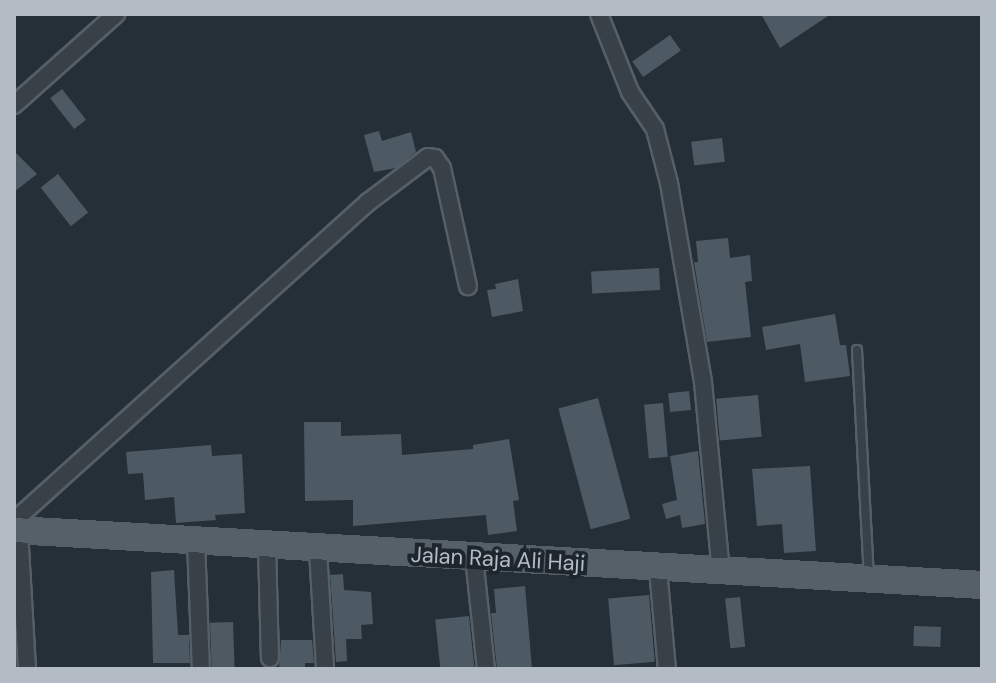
<!DOCTYPE html>
<style>
body{margin:0}
#map{position:relative;width:996px;height:683px;overflow:hidden;background:#252f37;font-family:"DM Sans",sans-serif}
div>[style]{position:absolute}
[style*='--x']{left:calc(var(--x)*1px);top:calc(var(--y)*1px);width:calc(var(--w)*1px);rotate:calc(var(--a)*1deg)}
.building>*{inset:0;background:#4d5a63;transform-origin:0 0}
.roads{filter:drop-shadow(2px 0 #565f66) drop-shadow(-2px 0 #565f66) drop-shadow(0 2px #565f66) drop-shadow(0 -2px #565f66)}
.service>*{height:8px;margin:-4px;padding:0 4px;transform-origin:4px;border-radius:4px;background:#384148}
.minor>*{height:16px;margin:-8px;padding:0 8px;transform-origin:8px;border-radius:8px;background:#384148}
.primary>*{height:24px;margin:-12px;padding:0 12px;transform-origin:12px;border-radius:12px;background:#566068}
span{translate:-50% -50%;white-space:nowrap;text-align:center;line-height:1.15;-webkit-text-stroke:8px #1d262d;paint-order:stroke}
.street-label{font-size:22px;color:#b3bcc4}
.frame{position:absolute;inset:0;border:16px solid #b3bcc4;pointer-events:none}
</style>
<div id="map">
<div class="building">
<i style="clip-path:polygon(761px 14px,831px 14px,780px 48px)"></i>
<i style="left:670px;top:35px;width:19px;height:46px;rotate:55deg"></i>
<i style="left:62px;top:89px;width:39px;height:15px;rotate:52deg"></i>
<i style="clip-path:polygon(379px 131px,382px 141px,411px 132px,416px 152px,396px 168px,374px 172px,364px 135px)"></i>
<i style="left:722px;top:138px;width:24px;height:31px;rotate:83deg"></i>
<i style="clip-path:polygon(14px 151px,37px 174px,14px 192px)"></i>
<i style="left:58px;top:174px;width:49px;height:22px;rotate:52deg"></i>
<i style="clip-path:polygon(728px 238px,730px 258px,750px 255px,752px 281px,745px 282px,751px 337px,707px 342px,694px 262px,698px 262px,696px 241px)"></i>
<i style="left:659px;top:268px;width:22px;height:68px;rotate:87deg"></i>
<i style="clip-path:polygon(518px 279px,523px 311px,492px 317px,487px 290px,496px 289px,495px 284px)"></i>
<i style="clip-path:polygon(835px 314px,840px 345px,846px 345px,850px 376px,805px 382px,800px 344px,766px 350px,762px 327px)"></i>
<i style="left:689px;top:391px;width:19px;height:21px;rotate:84deg"></i>
<i style="left:758px;top:395px;width:42px;height:42px;rotate:85deg"></i>
<i style="left:598px;top:398px;width:125px;height:41px;rotate:75deg"></i>
<i style="left:663px;top:403px;width:54px;height:19px;rotate:85deg"></i>
<i style="clip-path:polygon(304px 422px,341px 422px,341px 436px,401px 434px,402px 455px,473px 449px,473px 445px,509px 439px,519px 500px,513px 501px,517px 531px,488px 535px,486px 515px,353px 526px,353px 500px,305px 501px)"></i>
<i style="clip-path:polygon(211px 445px,212px 456px,242px 454px,245px 513px,215px 515px,216px 520px,176px 523px,174px 497px,145px 500px,143px 473px,128px 474px,126px 452px)"></i>
<i style="clip-path:polygon(698px 451px,705px 524px,682px 528px,680px 515px,666px 519px,662px 504px,677px 500px,670px 456px)"></i>
<i style="clip-path:polygon(810px 466px,816px 551px,784px 553px,782px 524px,757px 526px,752px 469px)"></i>
<i style="clip-path:polygon(174px 570px,178px 635px,189px 635px,190px 663px,153px 663px,151px 572px)"></i>
<i style="clip-path:polygon(343px 574px,344px 590px,371px 592px,373px 624px,361px 625px,362px 639px,346px 639px,347px 661px,336px 662px,330px 575px)"></i>
<i style="clip-path:polygon(525px 586px,532px 669px,497px 669px,491px 613px,496px 613px,494px 589px)"></i>
<i style="left:649px;top:595px;width:67px;height:41px;rotate:85deg"></i>
<i style="left:740px;top:597px;width:50px;height:15px;rotate:84deg"></i>
<i style="left:469px;top:616px;width:53px;height:34px;rotate:84deg"></i>
<i style="left:233px;top:622px;width:47px;height:23px;rotate:88deg"></i>
<i style="left:914px;top:626px;width:27px;height:20px;rotate:2deg"></i>
<i style="clip-path:polygon(281px 640px,312px 640px,314px 663px,305px 663px,305px 669px,279px 669px)"></i>
</div>
<div class="roads">
<div class="service">
<i style="--x:857;--y:350;--w:227;--a:87"></i>
</div>
<div class="minor">
<i style="--x:599;--y:14;--w:84;--a:68.3"></i>
<i style="--x:630;--y:92;--w:45;--a:56"></i>
<i style="--x:655;--y:129;--w:56;--a:75.5"></i>
<i style="--x:669;--y:183;--w:202;--a:80.3"></i>
<i style="--x:703;--y:382;--w:191;--a:84.6"></i>
<i style="--x:14;--y:105;--w:137;--a:-41.7"></i>
<i style="--x:14;--y:521;--w:475;--a:-42"></i>
<i style="--x:367;--y:203;--w:76;--a:-37"></i>
<i style="--x:428;--y:157;--w:7;--a:8"></i>
<i style="--x:435;--y:158;--w:12;--a:55"></i>
<i style="--x:442;--y:168;--w:121;--a:77.6"></i>
<i style="--x:19;--y:530;--w:139;--a:86.7"></i>
<i style="--x:196;--y:541;--w:128;--a:87.8"></i>
<i style="--x:267;--y:546;--w:112;--a:88.5"></i>
<i style="--x:318;--y:550;--w:119;--a:86.6"></i>
<i style="--x:474;--y:557;--w:113;--a:83.9"></i>
<i style="--x:658;--y:569;--w:100;--a:84.9"></i>
</div>
<div class="primary">
<i style="--x:14;--y:530;--w:970;--a:3.25"></i>
</div>
</div>
<div class="street-label">
<span style="left:498px;top:559px;rotate:3deg">Jalan Raja Ali Haji</span>
</div>
<div class="frame"></div>
</div>
